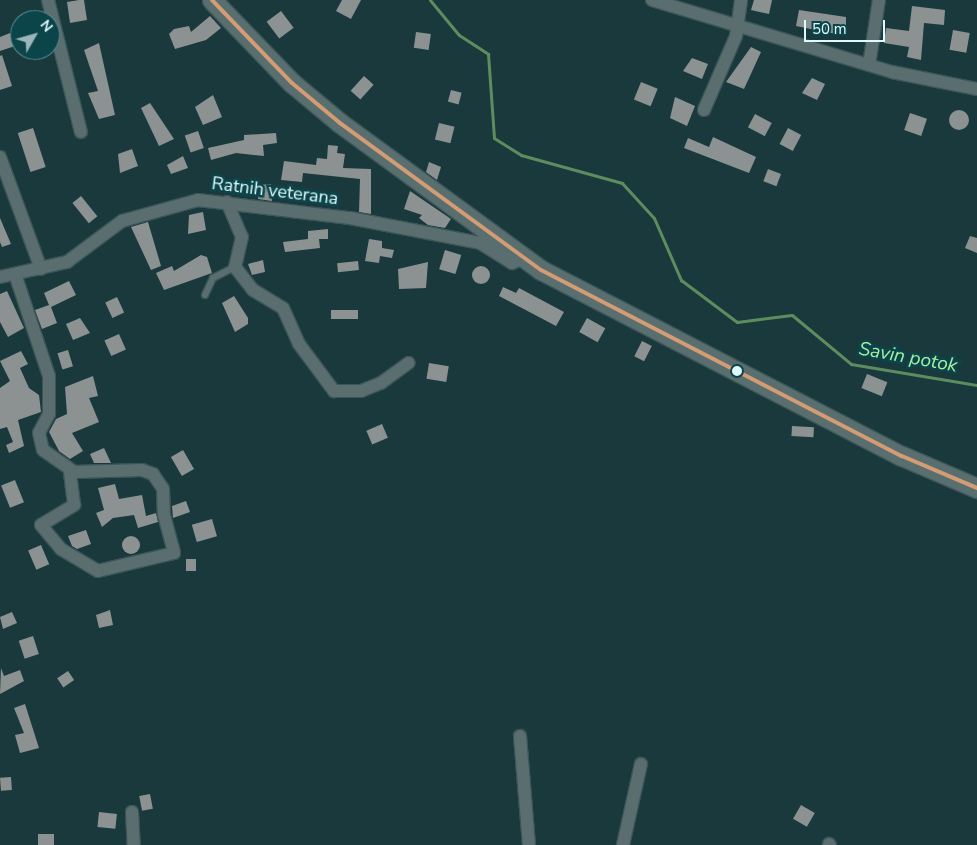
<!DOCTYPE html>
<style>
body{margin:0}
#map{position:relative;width:977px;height:845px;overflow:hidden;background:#19393c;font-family:"Nunito Sans",sans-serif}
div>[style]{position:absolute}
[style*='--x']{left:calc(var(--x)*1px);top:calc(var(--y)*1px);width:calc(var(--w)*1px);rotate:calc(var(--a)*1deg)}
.stream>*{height:3px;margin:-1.5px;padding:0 1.5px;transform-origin:1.5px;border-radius:1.5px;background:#5d8d5e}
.building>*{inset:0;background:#8c9292;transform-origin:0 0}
.round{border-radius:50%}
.roads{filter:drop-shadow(1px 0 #3b5558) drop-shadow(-1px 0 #3b5558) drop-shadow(0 1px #3b5558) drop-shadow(0 -1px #3b5558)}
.lane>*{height:6px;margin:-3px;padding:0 3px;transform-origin:3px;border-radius:3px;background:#5a6d6f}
.street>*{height:12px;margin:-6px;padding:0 6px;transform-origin:6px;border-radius:6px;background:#5a6d6f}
.secondary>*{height:19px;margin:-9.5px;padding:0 9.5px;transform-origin:9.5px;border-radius:9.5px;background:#586e6f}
.bus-1>*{height:4px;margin:-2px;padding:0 2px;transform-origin:2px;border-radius:2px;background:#d39c74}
.dots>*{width:14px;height:14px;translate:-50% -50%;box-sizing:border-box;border:2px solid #0b454a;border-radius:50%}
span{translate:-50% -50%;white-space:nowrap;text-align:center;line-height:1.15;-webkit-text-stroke:5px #0b454a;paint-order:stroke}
.street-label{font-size:18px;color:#dffafd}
.water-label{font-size:19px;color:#a6eda1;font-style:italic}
.north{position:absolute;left:10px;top:10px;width:50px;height:50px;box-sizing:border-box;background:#0b454a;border:1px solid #608d92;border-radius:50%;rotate:52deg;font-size:14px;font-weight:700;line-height:20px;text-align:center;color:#dffafd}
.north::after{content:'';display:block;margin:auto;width:18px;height:22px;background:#9ab6b9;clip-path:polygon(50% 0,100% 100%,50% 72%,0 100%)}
.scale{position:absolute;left:804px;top:20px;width:81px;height:22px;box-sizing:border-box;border:2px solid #dffafd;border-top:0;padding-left:6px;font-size:15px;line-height:18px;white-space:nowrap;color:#dffafd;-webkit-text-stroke:4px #0b454a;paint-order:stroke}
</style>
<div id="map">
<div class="stream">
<i style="--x:430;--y:0;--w:45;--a:50.4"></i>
<i style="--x:459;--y:35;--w:35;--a:33"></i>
<i style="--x:488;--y:54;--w:84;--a:85.9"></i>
<i style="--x:494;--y:138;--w:32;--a:32"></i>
<i style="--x:521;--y:155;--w:105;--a:15.5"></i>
<i style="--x:622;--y:183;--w:47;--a:47.6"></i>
<i style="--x:654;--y:218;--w:68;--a:66.5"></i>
<i style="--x:681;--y:280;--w:70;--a:36.9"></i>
<i style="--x:737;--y:322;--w:55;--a:-7.3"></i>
<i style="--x:792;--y:315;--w:77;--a:39.7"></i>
<i style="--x:851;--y:364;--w:128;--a:9.5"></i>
</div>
<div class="building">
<i style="clip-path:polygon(79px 0,84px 0,87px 20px,70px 23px,67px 2px)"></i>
<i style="clip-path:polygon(342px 0,361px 0,351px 19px,336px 11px)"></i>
<i style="clip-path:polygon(754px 0,772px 0,769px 14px,751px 10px)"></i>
<i style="clip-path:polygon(912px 6px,945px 10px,944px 25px,924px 23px,921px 60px,907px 57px,909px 47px,884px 43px,886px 28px,909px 31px)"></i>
<i style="clip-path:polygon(799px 10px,846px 17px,846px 36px,796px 26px)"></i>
<i style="left:281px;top:11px;width:21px;height:18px;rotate:53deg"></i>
<i style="clip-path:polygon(210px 16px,221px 28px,206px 40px,175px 49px,169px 34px,174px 29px,189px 26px,191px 32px)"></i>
<i style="left:953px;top:30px;width:17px;height:20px;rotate:10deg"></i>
<i style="left:416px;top:32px;width:15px;height:16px;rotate:8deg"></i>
<i style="clip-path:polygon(10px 33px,15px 46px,0 51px,0 37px)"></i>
<i style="clip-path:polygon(99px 43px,115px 115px,99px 119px,88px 93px,98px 91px,84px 50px)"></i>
<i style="clip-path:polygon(751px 47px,761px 52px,744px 89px,726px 82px)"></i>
<i style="clip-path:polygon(2px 55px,12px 86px,0 90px,0 56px)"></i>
<i style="clip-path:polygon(692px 58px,708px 64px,702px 79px,683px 71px)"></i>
<i style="left:364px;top:76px;width:13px;height:20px;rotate:42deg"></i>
<i style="clip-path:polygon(812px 78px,825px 84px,817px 100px,802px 93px)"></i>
<i style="left:641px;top:82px;width:18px;height:19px;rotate:22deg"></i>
<i style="left:451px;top:90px;width:11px;height:12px;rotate:15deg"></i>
<i style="clip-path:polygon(213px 95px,222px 117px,203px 125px,195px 107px)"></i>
<i style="clip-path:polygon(675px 97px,695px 106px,687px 126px,670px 118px)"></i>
<i style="clip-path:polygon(150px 103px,174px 139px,159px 146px,141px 108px)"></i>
<i class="round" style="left:949px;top:110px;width:20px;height:20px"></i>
<i style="left:910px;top:113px;width:18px;height:18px;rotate:19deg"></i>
<i style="left:755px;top:114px;width:19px;height:15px;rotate:28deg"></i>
<i style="left:439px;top:123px;width:16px;height:17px;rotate:14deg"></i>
<i style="left:33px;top:128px;width:41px;height:16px;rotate:72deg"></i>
<i style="left:788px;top:128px;width:15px;height:18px;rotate:28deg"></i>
<i style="left:198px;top:131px;width:18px;height:14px;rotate:71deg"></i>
<i style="clip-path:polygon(276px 133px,277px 143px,263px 145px,264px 156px,236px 153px,211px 160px,208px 148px,244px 140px,244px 135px)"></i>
<i style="clip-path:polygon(713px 137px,756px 157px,749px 173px,684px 148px,688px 138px,709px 147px)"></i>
<i style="clip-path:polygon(328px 145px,338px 146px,337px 153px,345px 154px,343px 168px,371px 169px,371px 214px,359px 212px,360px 179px,303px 173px,302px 182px,281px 180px,284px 161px,316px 165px,317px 158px,327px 159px)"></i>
<i style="clip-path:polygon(132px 149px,138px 166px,120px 173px,118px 154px)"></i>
<i style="clip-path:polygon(183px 156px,188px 168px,171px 174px,167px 165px)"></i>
<i style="clip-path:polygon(429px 162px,441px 167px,437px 180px,426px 172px)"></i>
<i style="left:768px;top:169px;width:14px;height:13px;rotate:21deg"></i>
<i style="clip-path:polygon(271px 184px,272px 201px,258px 199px,258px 185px)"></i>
<i style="clip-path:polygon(410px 191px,451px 219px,445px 228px,428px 225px,419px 218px,422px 215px,404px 209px)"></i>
<i style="left:81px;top:196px;width:26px;height:11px;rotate:51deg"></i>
<i style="clip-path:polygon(203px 212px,206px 230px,188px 234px,189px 215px)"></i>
<i style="clip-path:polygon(0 218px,11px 244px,2px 247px,0 242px)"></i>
<i style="clip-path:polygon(148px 222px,161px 266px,151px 270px,131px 227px)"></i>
<i style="clip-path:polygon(328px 229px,328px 239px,319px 239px,320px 248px,285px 252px,283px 242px,308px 239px,308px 231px)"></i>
<i style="clip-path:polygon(970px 236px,977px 238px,977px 253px,965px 248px)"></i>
<i style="clip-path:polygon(369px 239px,382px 241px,382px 248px,394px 250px,392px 258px,380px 256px,379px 263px,365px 261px)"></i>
<i style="left:445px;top:250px;width:17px;height:20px;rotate:17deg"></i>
<i style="clip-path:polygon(201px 255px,207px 257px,212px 273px,164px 290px,156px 273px,172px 266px,174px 271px)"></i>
<i style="clip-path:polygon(263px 260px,265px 272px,252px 275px,248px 264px)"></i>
<i style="left:358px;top:261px;width:9px;height:21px;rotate:84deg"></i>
<i style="clip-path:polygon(428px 262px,426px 288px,399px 289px,398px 269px)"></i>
<i class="round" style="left:472px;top:266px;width:18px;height:18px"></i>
<i style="clip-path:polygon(69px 281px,76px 295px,51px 307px,57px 323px,42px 329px,35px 310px,49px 305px,44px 293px)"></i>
<i style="clip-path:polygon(503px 287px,516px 293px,519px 288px,564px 312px,556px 326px,499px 296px)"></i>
<i style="clip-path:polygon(7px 291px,24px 328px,8px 337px,0 322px,0 294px)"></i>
<i style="clip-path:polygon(234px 296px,248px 318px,248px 324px,235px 332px,222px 303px)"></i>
<i style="left:117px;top:297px;width:17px;height:13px;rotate:65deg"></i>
<i style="left:358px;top:310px;width:9px;height:27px;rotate:90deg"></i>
<i style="clip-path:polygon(80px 318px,90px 333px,73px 340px,66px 324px)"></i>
<i style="left:587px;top:318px;width:21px;height:16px;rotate:29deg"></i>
<i style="left:119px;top:334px;width:17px;height:16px;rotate:66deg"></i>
<i style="left:642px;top:341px;width:11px;height:17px;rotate:27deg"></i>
<i style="left:68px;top:350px;width:17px;height:11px;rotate:73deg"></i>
<i style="clip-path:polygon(21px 351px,28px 364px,20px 368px,29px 388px,39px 395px,41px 412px,18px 420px,24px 446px,9px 453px,6px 445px,13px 442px,7px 427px,0 429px,0 388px,10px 381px,0 361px)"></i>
<i style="left:429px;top:363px;width:20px;height:16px;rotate:9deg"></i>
<i style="left:867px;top:374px;width:22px;height:15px;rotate:22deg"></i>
<i style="clip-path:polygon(93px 376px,98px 396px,89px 398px,99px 422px,72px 433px,83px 451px,70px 459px,59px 451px,49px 432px,56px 419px,67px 414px,65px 387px)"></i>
<i style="left:382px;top:424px;width:15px;height:17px;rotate:67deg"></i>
<i style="left:792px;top:426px;width:22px;height:10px;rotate:3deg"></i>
<i style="clip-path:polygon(104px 448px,111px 463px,94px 463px,90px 454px)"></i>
<i style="left:183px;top:450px;width:22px;height:14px;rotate:60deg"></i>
<i style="left:15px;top:480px;width:24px;height:15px;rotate:68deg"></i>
<i style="clip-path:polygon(115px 484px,119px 499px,142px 495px,146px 516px,156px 513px,158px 522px,138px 528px,134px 515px,113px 518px,102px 527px,96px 513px,104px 510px,98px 488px)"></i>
<i style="clip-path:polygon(186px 501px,190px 512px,173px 518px,172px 506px)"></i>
<i style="left:212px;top:519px;width:18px;height:21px;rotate:74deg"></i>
<i style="clip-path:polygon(86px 530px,91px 544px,77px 549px,72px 546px,68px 536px)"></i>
<i class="round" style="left:122px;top:536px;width:18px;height:18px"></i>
<i style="left:41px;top:545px;width:21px;height:14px;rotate:67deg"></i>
<i style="left:186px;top:559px;width:10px;height:12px"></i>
<i style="clip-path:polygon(110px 610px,113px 625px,99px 628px,96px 615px)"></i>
<i style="clip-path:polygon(12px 612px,17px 623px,3px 629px,0 617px)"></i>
<i style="left:33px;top:636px;width:19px;height:15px;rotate:72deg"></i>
<i style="clip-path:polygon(1px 668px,4px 676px,20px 670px,24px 681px,0 694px)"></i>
<i style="left:68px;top:671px;width:11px;height:13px;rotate:56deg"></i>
<i style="clip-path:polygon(25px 704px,39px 748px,20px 753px,15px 735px,24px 733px,14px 708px)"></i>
<i style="left:11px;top:777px;width:13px;height:11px;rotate:86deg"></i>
<i style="left:150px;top:794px;width:15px;height:11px;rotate:79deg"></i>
<i style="left:801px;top:805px;width:16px;height:16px;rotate:30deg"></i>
<i style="left:99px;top:812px;width:18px;height:15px;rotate:6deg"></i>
<i style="left:38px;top:834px;width:16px;height:11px"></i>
</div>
<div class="roads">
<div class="lane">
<i style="--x:205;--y:295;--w:19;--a:-65"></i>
<i style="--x:213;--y:278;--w:25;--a:-27"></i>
</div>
<div class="street">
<i style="--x:48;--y:0;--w:136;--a:76"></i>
<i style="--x:652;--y:0;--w:251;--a:16.7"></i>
<i style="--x:892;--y:72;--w:87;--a:11.3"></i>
<i style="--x:869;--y:65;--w:66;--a:-81.3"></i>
<i style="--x:704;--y:110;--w:81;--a:-66.6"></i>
<i style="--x:736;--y:36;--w:36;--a:-82"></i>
<i style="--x:0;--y:157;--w:119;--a:69.9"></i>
<i style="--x:227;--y:202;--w:38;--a:67"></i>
<i style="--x:242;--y:237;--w:31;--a:103"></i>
<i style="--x:235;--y:267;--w:29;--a:52"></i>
<i style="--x:253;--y:290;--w:35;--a:31"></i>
<i style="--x:283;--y:308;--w:39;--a:66"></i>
<i style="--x:299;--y:344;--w:59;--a:53.3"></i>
<i style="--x:334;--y:391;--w:27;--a:0"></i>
<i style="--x:361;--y:391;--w:22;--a:-22"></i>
<i style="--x:381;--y:383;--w:34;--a:-36"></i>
<i style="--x:15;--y:274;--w:108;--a:71.6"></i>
<i style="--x:49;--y:376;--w:38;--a:90"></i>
<i style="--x:49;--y:414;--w:21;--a:118"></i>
<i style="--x:39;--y:433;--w:17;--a:77"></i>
<i style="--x:43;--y:450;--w:38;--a:35"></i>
<i style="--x:74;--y:472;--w:68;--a:-1.7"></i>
<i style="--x:142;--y:470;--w:12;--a:20"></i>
<i style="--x:153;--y:474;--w:18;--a:56"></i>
<i style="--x:163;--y:489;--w:26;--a:88"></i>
<i style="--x:164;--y:515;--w:39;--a:75"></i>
<i style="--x:174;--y:553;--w:78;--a:166.7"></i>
<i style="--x:98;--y:571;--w:43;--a:-149.3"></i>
<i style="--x:61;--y:549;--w:31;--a:-130"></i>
<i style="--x:41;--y:525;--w:39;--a:-31"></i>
<i style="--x:74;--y:505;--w:35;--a:-97"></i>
<i style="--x:0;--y:277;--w:69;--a:-12.6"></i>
<i style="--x:67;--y:262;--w:69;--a:-36.7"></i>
<i style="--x:122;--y:221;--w:79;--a:-15.4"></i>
<i style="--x:198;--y:200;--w:153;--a:6.8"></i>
<i style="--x:350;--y:218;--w:132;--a:10.9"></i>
<i style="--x:480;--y:243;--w:38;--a:32"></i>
<i style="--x:512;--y:263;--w:13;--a:-23"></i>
<i style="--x:520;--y:736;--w:109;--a:85.3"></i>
<i style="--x:132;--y:812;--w:33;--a:87"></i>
<i style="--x:829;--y:844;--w:1;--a:45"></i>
<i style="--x:623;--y:845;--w:83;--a:-77.5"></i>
</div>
<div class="secondary">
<i style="--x:212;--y:0;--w:115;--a:46.1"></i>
<i style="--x:292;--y:83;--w:62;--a:39.8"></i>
<i style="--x:340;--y:123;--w:249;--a:36.2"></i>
<i style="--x:541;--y:270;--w:406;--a:27.3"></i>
<i style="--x:902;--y:456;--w:82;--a:23.1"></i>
</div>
</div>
<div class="bus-1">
<i style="--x:212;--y:0;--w:115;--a:46.1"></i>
<i style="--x:292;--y:83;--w:62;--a:39.8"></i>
<i style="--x:340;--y:123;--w:249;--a:36.2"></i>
<i style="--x:541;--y:270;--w:406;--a:27.3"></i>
<i style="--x:902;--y:456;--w:82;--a:23.1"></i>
</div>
<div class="dots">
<i style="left:737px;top:371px;background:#dffafd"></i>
</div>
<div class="street-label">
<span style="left:275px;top:191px;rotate:7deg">Ratnih veterana</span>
</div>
<div class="water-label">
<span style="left:908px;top:358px;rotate:10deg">Savin potok</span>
</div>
<div class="north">N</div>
<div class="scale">50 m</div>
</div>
